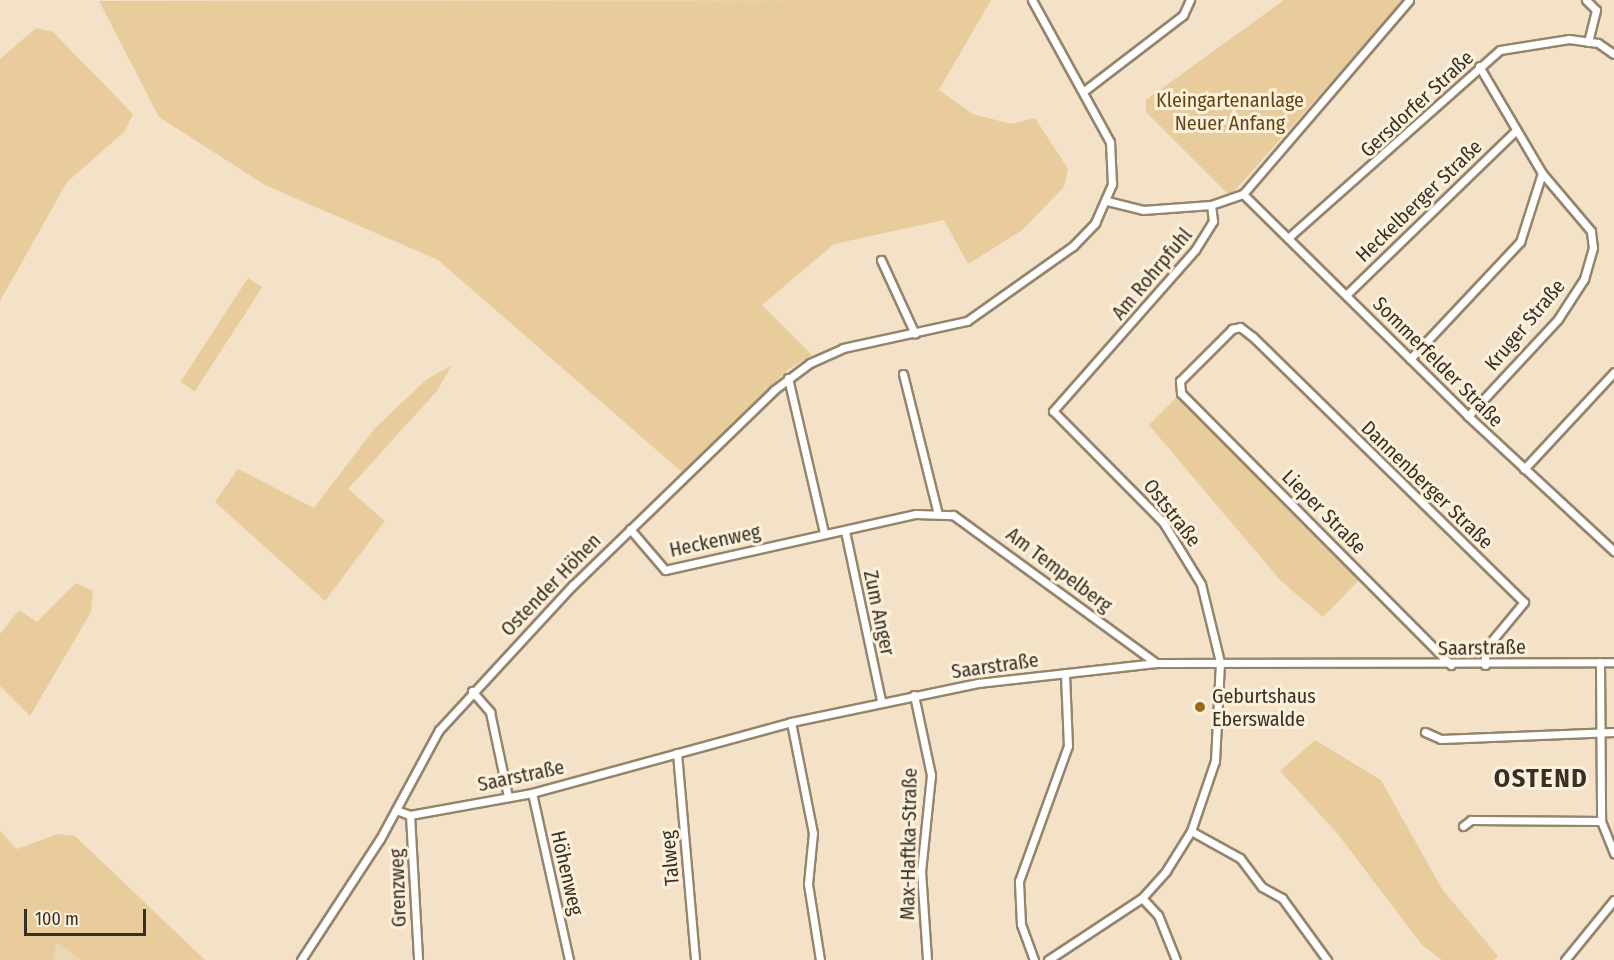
<!DOCTYPE html>
<meta charset="utf-8">
<style>
body{margin:0}
#map{position:relative;width:1614px;height:960px;overflow:hidden;background:#f3e2c8;font-family:"Fira Sans Condensed",sans-serif}
div>[style]{position:absolute}
[style*='--x']{left:calc(var(--x)*1px);top:calc(var(--y)*1px);width:calc(var(--w)*1px);rotate:calc(var(--a)*1deg)}
.built>*{inset:0;background:#ead7b6}
.green>*{inset:0;background:#e8cc9c;transform-origin:0 0}
.roads{filter:drop-shadow(2px 0 #94856c) drop-shadow(-2px 0 #94856c) drop-shadow(0 2px #94856c) drop-shadow(0 -2px #94856c)}
.street>*{height:7px;margin:-3.5px;padding:0 3.5px;transform-origin:3.5px;border-radius:3.5px;background:#fff}
.dots>*{width:16px;height:16px;translate:-50% -50%;box-sizing:border-box;border:3px solid #fdf0db;border-radius:50%}
span{translate:-50% -50%;white-space:nowrap;text-align:center;line-height:1.15;-webkit-text-stroke:6px #fdf0db;paint-order:stroke}
.park-label{font-size:20px;color:#614716}
.street-label{font-size:20px;color:#363026}
.poi-label{font-size:20px;color:#363026}
.left{translate:0 -50%;text-align:left}
.district-label{font-size:26px;color:#363026;font-weight:700;letter-spacing:1.5px}
.scale{position:absolute;left:24px;top:909px;width:122px;height:27px;box-sizing:border-box;border:3px solid #363026;border-top:0;padding-left:8px;font-size:18px;line-height:21px;white-space:nowrap;color:#363026;-webkit-text-stroke:4px #fdf0db;paint-order:stroke}
</style>
<div id="map">
<div class="built">
<i style="clip-path:polygon(57px 941px,81px 960px,53px 960px)"></i>
</div>
<div class="green">
<i style="clip-path:polygon(991px 0,939px 90px,973px 114px,1011px 124px,1035px 118px,1068px 169px,1064px 187px,1021px 231px,968px 264px,944px 220px,834px 244px,762px 305px,812px 355px,789px 369px,683px 473px,438px 260px,265px 185px,159px 117px,99px 1px)"></i>
<i style="clip-path:polygon(1284px 0,1404px 0,1230px 196px,1146px 112px,1146px 100px)"></i>
<i style="clip-path:polygon(36px 28px,53px 32px,133px 114px,125px 131px,67px 182px,0 301px,0 59px)"></i>
<i style="left:248px;top:278px;width:17px;height:124px;rotate:33deg"></i>
<i style="clip-path:polygon(452px 365px,437px 391px,348px 489px,385px 521px,325px 601px,215px 502px,238px 469px,314px 508px,375px 428px,426px 380px)"></i>
<i style="clip-path:polygon(1181px 393px,1364px 575px,1323px 617px,1280px 580px,1149px 425px)"></i>
<i style="clip-path:polygon(76px 583px,93px 591px,91px 612px,30px 716px,0 686px,0 634px,19px 610px,37px 622px)"></i>
<i style="clip-path:polygon(1315px 740px,1381px 780px,1442px 889px,1498px 956px,1494px 960px,1442px 960px,1422px 945px,1337px 833px,1280px 771px)"></i>
<i style="clip-path:polygon(0 831px,17px 849px,57px 834px,75px 836px,205px 960px,81px 960px,57px 942px,53px 960px,0 960px)"></i>
</div>
<div class="roads">
<div class="street">
<i style="--x:1586;--y:0;--w:14;--a:45"></i>
<i style="--x:1596;--y:10;--w:33;--a:104"></i>
<i style="--x:1084;--y:91;--w:125;--a:-37.5"></i>
<i style="--x:1183;--y:15;--w:17;--a:-65"></i>
<i style="--x:1243;--y:194;--w:316;--a:44.6"></i>
<i style="--x:1468;--y:416;--w:199;--a:42.8"></i>
<i style="--x:1107;--y:201;--w:37;--a:14"></i>
<i style="--x:1143;--y:210;--w:68;--a:-4.2"></i>
<i style="--x:1211;--y:205;--w:34;--a:-19"></i>
<i style="--x:1243;--y:194;--w:255;--a:-49.4"></i>
<i style="--x:1288;--y:238;--w:283;--a:-41.6"></i>
<i style="--x:1500;--y:50;--w:70;--a:-9.1"></i>
<i style="--x:1569;--y:39;--w:29;--a:8"></i>
<i style="--x:1598;--y:43;--w:19;--a:35"></i>
<i style="--x:881;--y:260;--w:81;--a:65.3"></i>
<i style="--x:1346;--y:295;--w:235;--a:-44.1"></i>
<i style="--x:1410;--y:359;--w:161;--a:-46.8"></i>
<i style="--x:1520;--y:242;--w:72;--a:-72.3"></i>
<i style="--x:903;--y:374;--w:144;--a:76"></i>
<i style="--x:788;--y:378;--w:159;--a:76.9"></i>
<i style="--x:1468;--y:416;--w:132;--a:-47.1"></i>
<i style="--x:1558;--y:319;--w:48;--a:-57"></i>
<i style="--x:1584;--y:279;--w:32;--a:-74"></i>
<i style="--x:1593;--y:248;--w:17;--a:-97"></i>
<i style="--x:1591;--y:231;--w:76;--a:-130.2"></i>
<i style="--x:1542;--y:173;--w:124;--a:-120.5"></i>
<i style="--x:1524;--y:469;--w:132;--a:-47.1"></i>
<i style="--x:630;--y:529;--w:54;--a:49.5"></i>
<i style="--x:665;--y:570;--w:257;--a:-12.6"></i>
<i style="--x:916;--y:514;--w:37;--a:2"></i>
<i style="--x:953;--y:515;--w:251;--a:36.1"></i>
<i style="--x:845;--y:531;--w:174;--a:78"></i>
<i style="--x:1600;--y:662;--w:159;--a:89.6"></i>
<i style="--x:1601;--y:821;--w:35;--a:68"></i>
<i style="--x:1451;--y:665;--w:383;--a:-134.8"></i>
<i style="--x:1181;--y:393;--w:12;--a:-95"></i>
<i style="--x:1180;--y:381;--w:74;--a:-45"></i>
<i style="--x:1232;--y:329;--w:8;--a:-14"></i>
<i style="--x:1240;--y:327;--w:16;--a:38"></i>
<i style="--x:1253;--y:337;--w:379;--a:44.4"></i>
<i style="--x:1524;--y:602;--w:61;--a:129.7"></i>
<i style="--x:1485;--y:649;--w:16;--a:90"></i>
<i style="--x:472;--y:691;--w:28;--a:49"></i>
<i style="--x:490;--y:712;--w:87;--a:78"></i>
<i style="--x:914;--y:695;--w:82;--a:78"></i>
<i style="--x:931;--y:775;--w:97;--a:95.9"></i>
<i style="--x:921;--y:871;--w:89;--a:86.1"></i>
<i style="--x:791;--y:722;--w:113;--a:78.8"></i>
<i style="--x:813;--y:833;--w:51;--a:95.6"></i>
<i style="--x:808;--y:884;--w:77;--a:81"></i>
<i style="--x:1425;--y:732;--w:17;--a:24"></i>
<i style="--x:1441;--y:739;--w:173;--a:-2.3"></i>
<i style="--x:677;--y:753;--w:208;--a:85"></i>
<i style="--x:532;--y:793;--w:171;--a:77.5"></i>
<i style="--x:396;--y:810;--w:15;--a:20"></i>
<i style="--x:410;--y:815;--w:124;--a:-10.2"></i>
<i style="--x:532;--y:793;--w:269;--a:-15.3"></i>
<i style="--x:791;--y:722;--w:191;--a:-11.8"></i>
<i style="--x:978;--y:683;--w:179;--a:-6.4"></i>
<i style="--x:1156;--y:663;--w:458;--a:-0.1"></i>
<i style="--x:410;--y:815;--w:145;--a:86.8"></i>
<i style="--x:1463;--y:826;--w:10;--a:-37"></i>
<i style="--x:1471;--y:820;--w:130;--a:0.4"></i>
<i style="--x:1191;--y:831;--w:56;--a:28.9"></i>
<i style="--x:1240;--y:858;--w:36;--a:53"></i>
<i style="--x:1262;--y:887;--w:23;--a:29"></i>
<i style="--x:1282;--y:898;--w:77;--a:54"></i>
<i style="--x:1142;--y:898;--w:23;--a:47"></i>
<i style="--x:1158;--y:915;--w:48;--a:68.2"></i>
<i style="--x:301;--y:960;--w:145;--a:-56.9"></i>
<i style="--x:380;--y:839;--w:124;--a:-61.6"></i>
<i style="--x:439;--y:730;--w:197;--a:-47.3"></i>
<i style="--x:573;--y:585;--w:280;--a:-44.1"></i>
<i style="--x:774;--y:390;--w:45;--a:-36.9"></i>
<i style="--x:810;--y:363;--w:36;--a:-24"></i>
<i style="--x:843;--y:348;--w:127;--a:-12.3"></i>
<i style="--x:967;--y:321;--w:130;--a:-35.3"></i>
<i style="--x:1073;--y:246;--w:32;--a:-46"></i>
<i style="--x:1095;--y:223;--w:43;--a:-66.4"></i>
<i style="--x:1112;--y:184;--w:42;--a:-92.7"></i>
<i style="--x:1110;--y:142;--w:162;--a:-118.8"></i>
<i style="--x:1034;--y:960;--w:38;--a:-110"></i>
<i style="--x:1021;--y:924;--w:43;--a:-92.7"></i>
<i style="--x:1019;--y:881;--w:144;--a:-70.1"></i>
<i style="--x:1068;--y:746;--w:73;--a:-92.4"></i>
<i style="--x:1048;--y:960;--w:113;--a:-33.4"></i>
<i style="--x:1142;--y:898;--w:36;--a:-48"></i>
<i style="--x:1166;--y:871;--w:47;--a:-58"></i>
<i style="--x:1191;--y:831;--w:74;--a:-71.1"></i>
<i style="--x:1215;--y:761;--w:99;--a:-87.1"></i>
<i style="--x:1220;--y:662;--w:80;--a:-103.7"></i>
<i style="--x:1201;--y:584;--w:73;--a:-121.5"></i>
<i style="--x:1163;--y:522;--w:156;--a:-134.7"></i>
<i style="--x:1053;--y:411;--w:215;--a:-48.6"></i>
<i style="--x:1195;--y:250;--w:34;--a:-58"></i>
<i style="--x:1213;--y:221;--w:16;--a:-97"></i>
<i style="--x:1565;--y:960;--w:77;--a:-50.8"></i>
</div>
</div>
<div class="dots">
<i style="left:1200px;top:707px;background:#966d18"></i>
</div>
<div class="park-label">
<span style="left:1230px;top:112px">Kleingartenanlage<br>Neuer Anfang</span>
</div>
<div class="street-label">
<span style="left:1417px;top:104px;rotate:-43deg">Gersdorfer Straße</span>
<span style="left:1419px;top:201px;rotate:-44deg">Heckelberger Straße</span>
<span style="left:1152px;top:274px;rotate:-50deg">Am Rohrpfuhl</span>
<span style="left:1525px;top:325px;rotate:-50deg">Kruger Straße</span>
<span style="left:1438px;top:362px;rotate:45deg">Sommerfelder Straße</span>
<span style="left:1427px;top:485px;rotate:44deg">Dannenberger Straße</span>
<span style="left:1324px;top:512px;rotate:45deg">Lieper Straße</span>
<span style="left:1172px;top:513px;rotate:52deg">Oststraße</span>
<span style="left:715px;top:541px;rotate:-12deg">Heckenweg</span>
<span style="left:1059px;top:570px;rotate:37deg">Am Tempelberg</span>
<span style="left:551px;top:585px;rotate:-46deg">Ostender Höhen</span>
<span style="left:879px;top:613px;rotate:78deg">Zum Anger</span>
<span style="left:1482px;top:648px;rotate:-1deg">Saarstraße</span>
<span style="left:995px;top:666px;rotate:-8deg">Saarstraße</span>
<span style="left:521px;top:776px;rotate:-12deg">Saarstraße</span>
<span style="left:909px;top:844px;rotate:-89deg">Max-Haftka-Straße</span>
<span style="left:670px;top:858px;rotate:-95deg">Talweg</span>
<span style="left:567px;top:873px;rotate:77deg">Höhenweg</span>
<span style="left:398px;top:888px;rotate:-92deg">Grenzweg</span>
</div>
<div class="poi-label">
<span class="left" style="left:1212px;top:708px">Geburtshaus<br>Eberswalde</span>
</div>
<div class="district-label">
<span style="left:1541px;top:779px">OSTEND</span>
</div>
<div class="scale">100 m</div>
</div>
